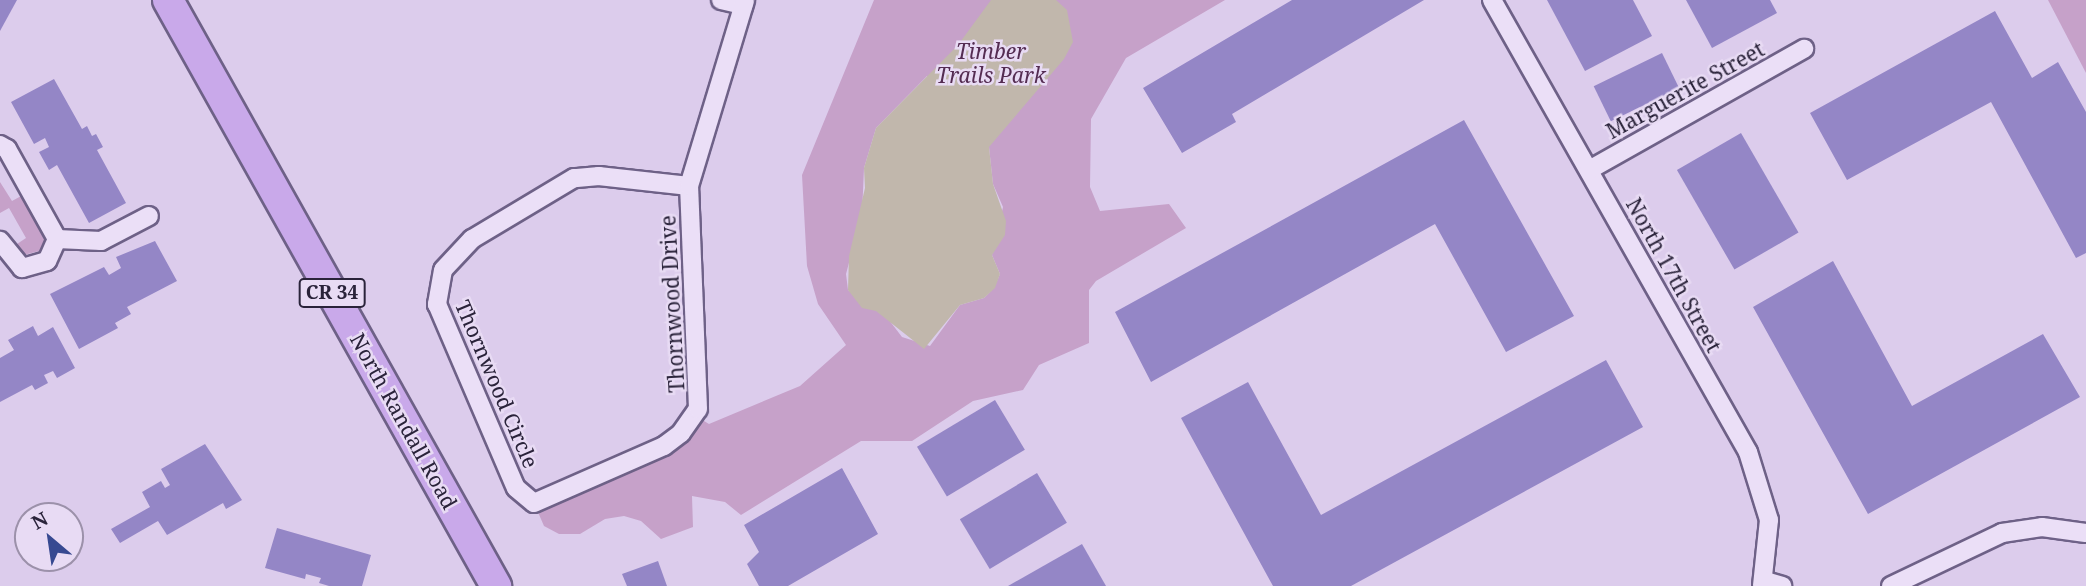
<!DOCTYPE html>
<style>
body{margin:0}
#map{position:relative;width:2086px;height:586px;overflow:hidden;background:#dcccec;font-family:"Noto Serif",serif}
div>[style]{position:absolute}
[style*='--x']{left:calc(var(--x)*1px);top:calc(var(--y)*1px);width:calc(var(--w)*1px);rotate:calc(var(--a)*1deg)}
.green>*{inset:0;background:#c6a1c9}
.water>*{inset:0;background:#c1b7ac}
.building>*{inset:0;background:#9486c6;transform-origin:0 0}
.roads{filter:drop-shadow(2px 0 #6e6187) drop-shadow(-2px 0 #6e6187) drop-shadow(0 2px #6e6187) drop-shadow(0 -2px #6e6187)}
.street>*{height:18px;margin:-9px;padding:0 9px;transform-origin:9px;border-radius:9px;background:#ebdff7}
.primary>*{height:30px;margin:-15px;padding:0 15px;transform-origin:15px;border-radius:15px;background:#c9a9ea}
span{translate:-50% -50%;white-space:nowrap;text-align:center;line-height:1.15;-webkit-text-stroke:5px #e8dbf4;paint-order:stroke}
.shield-label span{padding:2px 5px;background:#e8dbf4;border:2px solid;border-radius:5px;-webkit-text-stroke-width:0}
.shield-label{font-size:19px;color:#2a233a;font-weight:700}
.park-label{font-size:21px;color:#542c52;font-style:italic}
.street-label{font-size:21px;color:#2a233a}
.north{position:absolute;left:14px;top:502px;width:70px;height:70px;box-sizing:border-box;background:#e8dbf4;border:2px solid #9c91aa;border-radius:50%;rotate:331deg;font-size:19px;font-weight:700;line-height:28px;text-align:center;color:#2a233a}
.north::after{content:'';display:block;margin:auto;width:24px;height:32px;background:#374991;clip-path:polygon(50% 0,100% 100%,50% 72%,0 100%)}
</style>
<div id="map">
<div class="green">
<i style="clip-path:polygon(evenodd,874px 0,1225px 0,1126px 58px,1091px 119px,1090px 187px,1100px 211px,1169px 204px,1186px 228px,1096px 281px,1089px 290px,1089px 343px,1039px 365px,1023px 390px,973px 401px,912px 441px,861px 441px,741px 515px,725px 502px,692px 496px,693px 527px,661px 539px,641px 521px,624px 516px,605px 519px,580px 534px,559px 534px,544px 526px,534px 503px,664px 446px,694px 415px,709px 424px,800px 386px,846px 345px,818px 304px,807px 266px,802px 175px,874px 0,927px 76px,989px 147px,993px 184px,1003px 207px,992px 255px,1000px 274px,994px 288px,984px 298px,960px 305px,930px 346px,902px 337px,889px 320px,848px 290px,846px 274px,862px 214px,864px 168px,876px 128px,927px 76px)"></i>
<i style="clip-path:polygon(2048px 0,2086px 0,2086px 73px)"></i>
<i style="clip-path:polygon(0 182px,12px 201px,23px 195px,47px 237px,39px 251px,24px 255px,14px 246px,26px 238px,9px 208px,0 213px)"></i>
</div>
<div class="water">
<i style="clip-path:polygon(991px 0,1056px 0,1067px 10px,1073px 42px,1064px 59px,989px 147px,993px 184px,1006px 221px,1005px 235px,992px 255px,1000px 274px,995px 288px,984px 298px,960px 305px,924px 349px,876px 311px,862px 308px,848px 290px,849px 256px,865px 188px,864px 168px,876px 128px,958px 45px)"></i>
</div>
<div class="building">
<i style="clip-path:polygon(0 0,17px 0,0 31px)"></i>
<i style="clip-path:polygon(1292px 0,1424px 0,1232px 114px,1236px 122px,1182px 153px,1143px 88px)"></i>
<i style="clip-path:polygon(1547px 0,1633px 0,1652px 36px,1585px 71px)"></i>
<i style="clip-path:polygon(1686px 0,1770px 0,1777px 13px,1712px 48px)"></i>
<i style="clip-path:polygon(1995px 11px,2032px 78px,2058px 62px,2086px 112px,2086px 253px,2076px 258px,1991px 102px,1847px 180px,1810px 113px)"></i>
<i style="left:1662px;top:53px;width:39px;height:76px;rotate:64deg"></i>
<i style="clip-path:polygon(54px 79px,82px 129px,87px 126px,92px 136px,96px 134px,103px 147px,97px 150px,126px 203px,89px 223px,57px 165px,49px 170px,39px 152px,49px 147px,45px 138px,34px 144px,11px 102px)"></i>
<i style="clip-path:polygon(1464px 120px,1574px 316px,1506px 352px,1435px 224px,1151px 382px,1115px 312px)"></i>
<i style="left:1741px;top:133px;width:115px;height:74px;rotate:60deg"></i>
<i style="clip-path:polygon(155px 241px,177px 281px,127px 307px,131px 314px,115px 323px,118px 328px,79px 349px,50px 294px,104px 267px,109px 275px,121px 268px,116px 257px)"></i>
<i style="clip-path:polygon(1833px 261px,1912px 406px,2043px 334px,2080px 397px,1868px 514px,1753px 307px)"></i>
<i style="clip-path:polygon(33px 326px,38px 336px,53px 327px,75px 368px,57px 378px,53px 371px,44px 375px,48px 383px,35px 390px,32px 385px,0 402px,0 358px,14px 350px,8px 340px)"></i>
<i style="clip-path:polygon(1606px 360px,1643px 427px,1351px 586px,1273px 586px,1181px 418px,1248px 382px,1321px 515px)"></i>
<i style="left:995px;top:400px;width:58px;height:91px;rotate:59deg"></i>
<i style="clip-path:polygon(205px 444px,242px 500px,226px 509px,223px 503px,167px 535px,158px 521px,120px 543px,111px 529px,150px 507px,142px 492px,161px 481px,165px 488px,170px 485px,161px 469px)"></i>
<i style="clip-path:polygon(842px 468px,878px 534px,788px 586px,759px 586px,747px 564px,759px 552px,744px 525px)"></i>
<i style="left:1037px;top:473px;width:58px;height:90px;rotate:59deg"></i>
<i style="clip-path:polygon(277px 528px,371px 555px,362px 586px,329px 586px,319px 583px,321px 578px,306px 574px,305px 579px,265px 568px)"></i>
<i style="clip-path:polygon(1082px 544px,1106px 586px,1008px 586px)"></i>
<i style="clip-path:polygon(658px 561px,667px 586px,627px 586px,622px 574px)"></i>
</div>
<div class="roads">
<div class="street">
<i style="--x:721;--y:0;--w:23;--a:13"></i>
<i style="--x:1492;--y:0;--w:519;--a:60.47"></i>
<i style="--x:1748;--y:452;--w:71;--a:72.8"></i>
<i style="--x:1769;--y:520;--w:66;--a:96.1"></i>
<i style="--x:0;--y:145;--w:8;--a:30"></i>
<i style="--x:7;--y:149;--w:103;--a:60.9"></i>
<i style="--x:57;--y:239;--w:24;--a:114"></i>
<i style="--x:47;--y:261;--w:26;--a:164"></i>
<i style="--x:22;--y:268;--w:35;--a:-129"></i>
<i style="--x:1589;--y:170;--w:247;--a:-29.4"></i>
<i style="--x:689;--y:186;--w:91;--a:-173.7"></i>
<i style="--x:599;--y:176;--w:25;--a:175"></i>
<i style="--x:574;--y:178;--w:119;--a:149.1"></i>
<i style="--x:472;--y:239;--w:42;--a:133.1"></i>
<i style="--x:443;--y:270;--w:35;--a:100"></i>
<i style="--x:437;--y:304;--w:200;--a:66.8"></i>
<i style="--x:516;--y:488;--w:23;--a:40"></i>
<i style="--x:534;--y:503;--w:142;--a:-23.7"></i>
<i style="--x:664;--y:446;--w:21;--a:-37"></i>
<i style="--x:681;--y:433;--w:29;--a:-55"></i>
<i style="--x:698;--y:409;--w:223;--a:-92.3"></i>
<i style="--x:689;--y:186;--w:194;--a:-73.2"></i>
<i style="--x:57;--y:239;--w:44;--a:2.6"></i>
<i style="--x:101;--y:241;--w:54;--a:-27.5"></i>
<i style="--x:1765;--y:581;--w:18;--a:16"></i>
<i style="--x:1891;--y:586;--w:123;--a:-25.5"></i>
<i style="--x:2002;--y:533;--w:40;--a:-8.5"></i>
<i style="--x:2042;--y:527;--w:44;--a:7.8"></i>
</div>
<div class="primary">
<i style="--x:168;--y:0;--w:672;--a:60.76"></i>
</div>
</div>
<div class="shield-label">
<span style="left:332px;top:293px">CR 34</span>
</div>
<div class="park-label">
<span style="left:991px;top:63px">Timber<br>Trails Park</span>
</div>
<div class="street-label">
<span style="left:1685px;top:90px;rotate:-29deg">Marguerite Street</span>
<span style="left:1674px;top:275px;rotate:61deg">North 17th Street</span>
<span style="left:672px;top:304px;rotate:-93deg">Thornwood Drive</span>
<span style="left:497px;top:384px;rotate:67deg">Thornwood Circle</span>
<span style="left:404px;top:421px;rotate:61deg">North Randall Road</span>
</div>
<div class="north">N</div>
</div>
